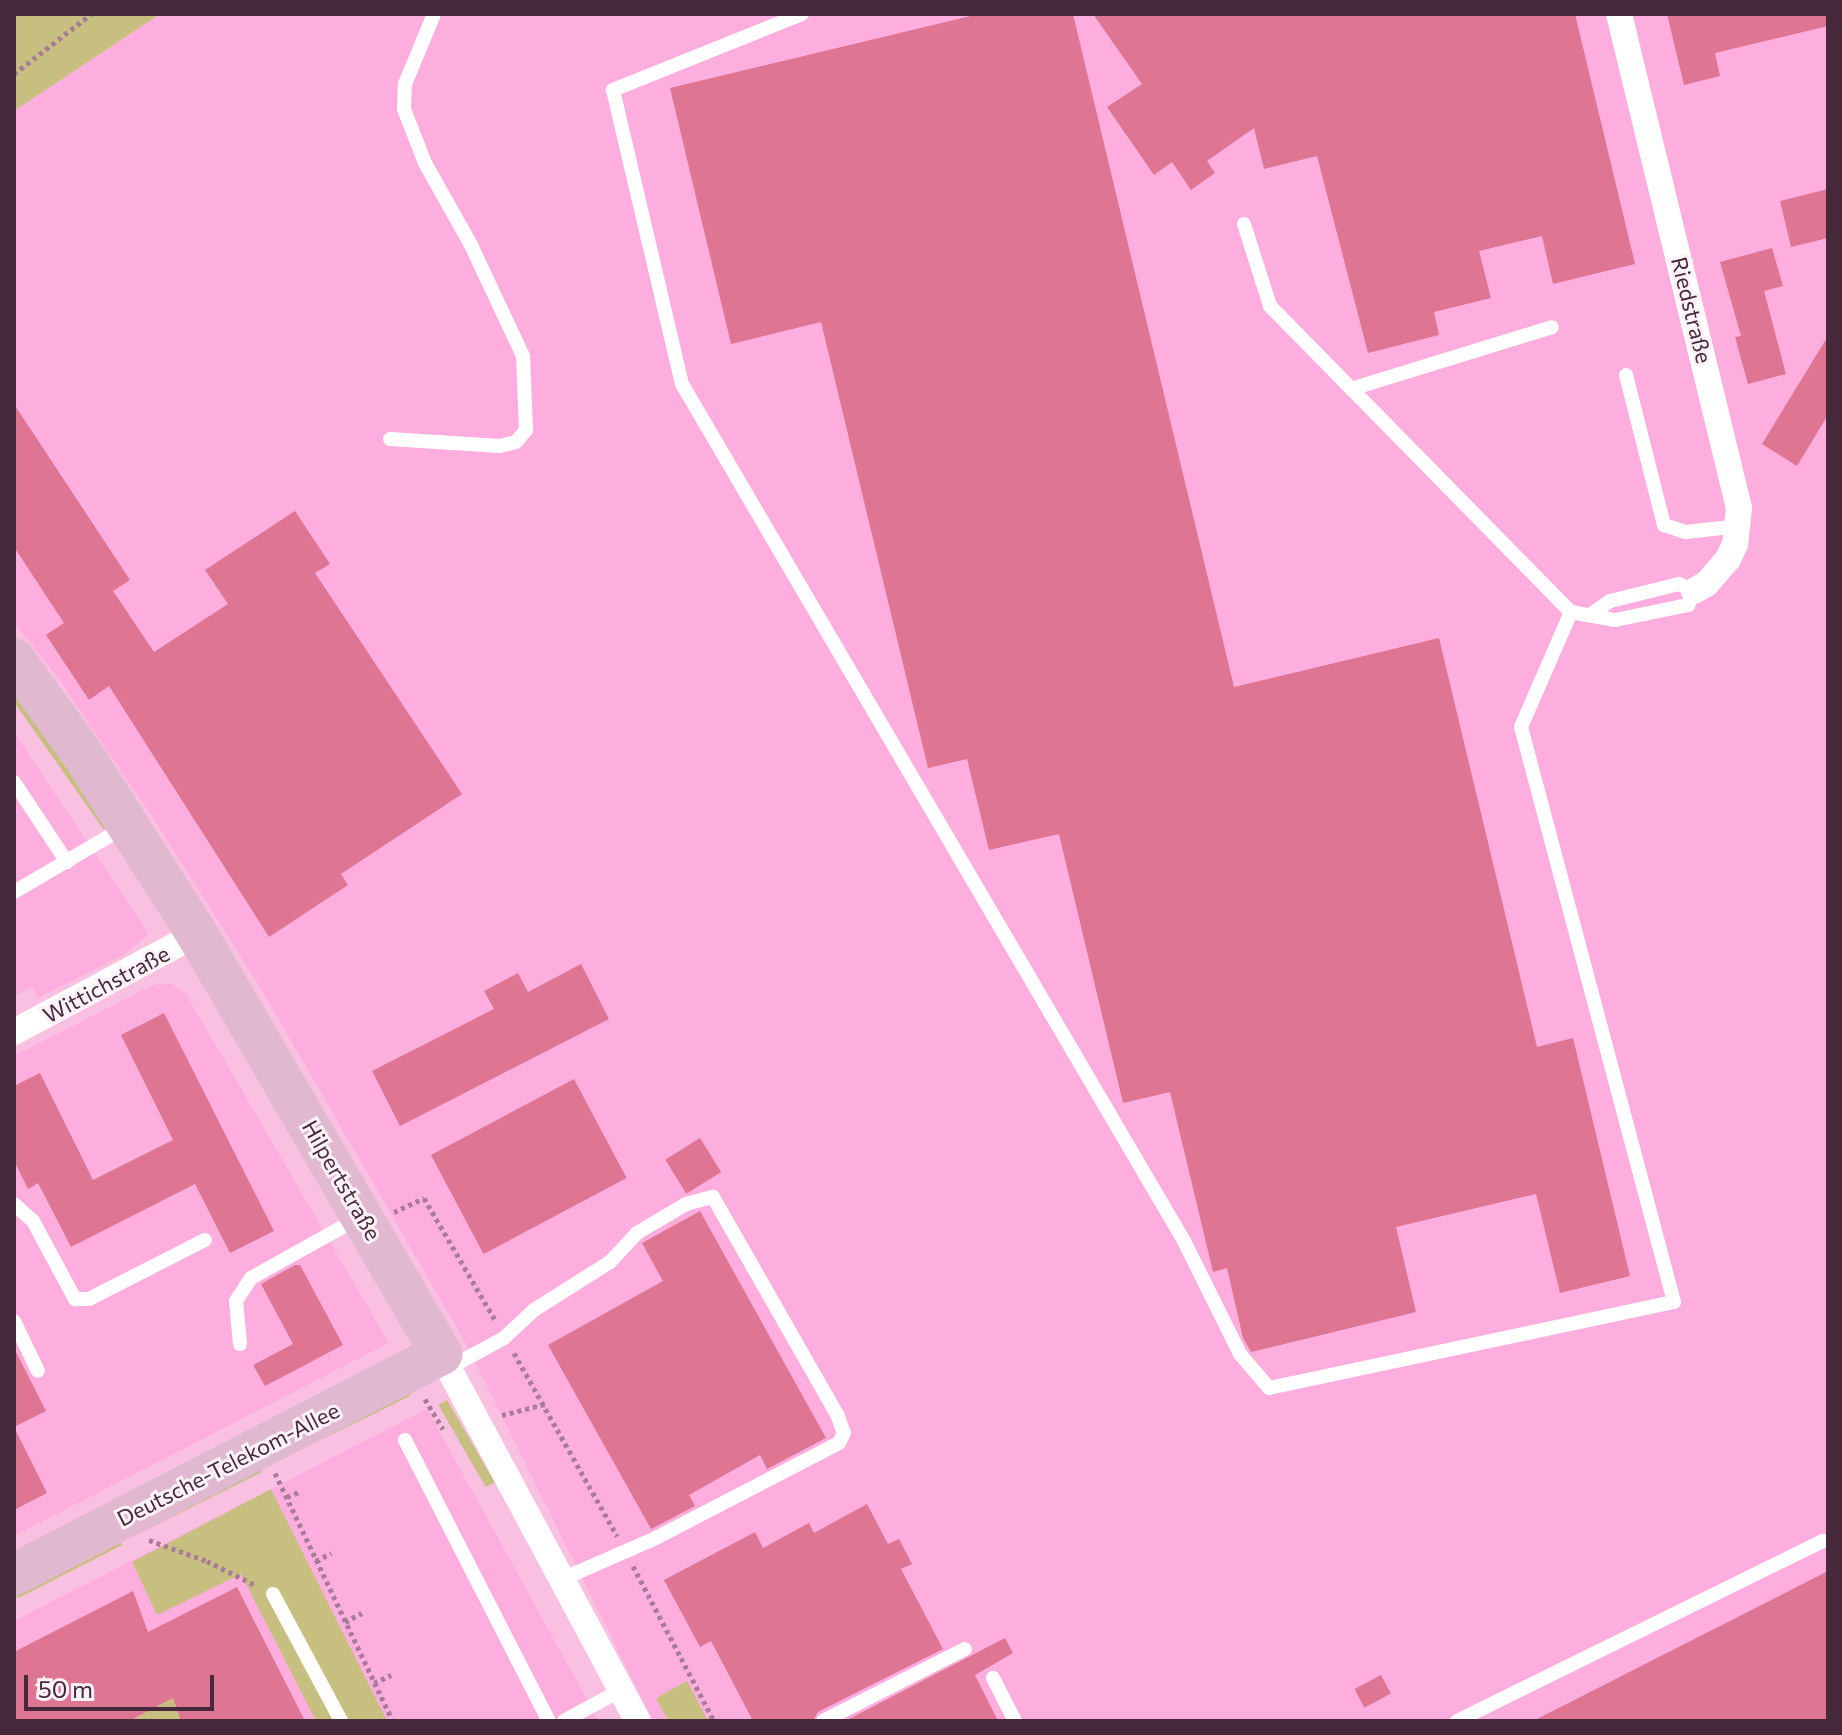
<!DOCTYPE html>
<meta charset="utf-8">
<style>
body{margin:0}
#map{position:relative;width:1842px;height:1735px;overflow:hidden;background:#fac0e2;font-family:Commissioner,sans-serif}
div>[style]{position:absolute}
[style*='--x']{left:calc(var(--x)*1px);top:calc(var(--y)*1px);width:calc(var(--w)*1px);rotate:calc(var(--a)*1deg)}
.built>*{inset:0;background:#feaede}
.green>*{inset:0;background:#c6bf7f;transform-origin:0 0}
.building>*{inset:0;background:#de7593;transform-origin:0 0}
.path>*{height:5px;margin-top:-2.5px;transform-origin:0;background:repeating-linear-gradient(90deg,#a87b96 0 4px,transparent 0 8px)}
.service>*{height:14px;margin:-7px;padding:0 7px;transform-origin:7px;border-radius:7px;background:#fff}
.minor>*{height:26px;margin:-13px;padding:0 13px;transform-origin:13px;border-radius:13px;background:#fff}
.primary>*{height:42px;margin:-21px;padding:0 21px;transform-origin:21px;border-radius:21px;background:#e0b8d0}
span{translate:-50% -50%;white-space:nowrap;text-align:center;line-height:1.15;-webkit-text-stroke:6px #faf2f7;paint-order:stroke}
.street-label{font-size:22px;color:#46293b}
.frame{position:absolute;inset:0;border:16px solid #46293b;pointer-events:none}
.scale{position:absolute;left:24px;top:1675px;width:190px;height:36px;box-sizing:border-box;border:4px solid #46293b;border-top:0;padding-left:10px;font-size:24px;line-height:28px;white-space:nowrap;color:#46293b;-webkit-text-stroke:6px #faf2f7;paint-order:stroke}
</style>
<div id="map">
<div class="built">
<i style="clip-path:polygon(160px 14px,1828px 14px,1828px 1721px,653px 1721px,465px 1342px,260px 987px,153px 818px,58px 678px,14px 622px,14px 111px)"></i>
<i style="clip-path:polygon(14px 732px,149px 934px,123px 955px,38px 998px,32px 987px,14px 996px)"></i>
<i style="clip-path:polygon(171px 983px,186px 994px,389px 1343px,14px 1536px,14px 1056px,153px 985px)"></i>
<i style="clip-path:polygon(427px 1409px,599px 1721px,14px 1721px,14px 1621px)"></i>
</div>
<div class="green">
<i style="clip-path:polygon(14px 14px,160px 14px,14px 111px)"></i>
<i style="clip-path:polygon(14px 687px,107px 823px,104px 830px,14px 702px)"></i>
<i style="clip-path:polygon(414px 1391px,408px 1397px,325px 1438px,322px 1432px)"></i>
<i style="left:447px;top:1400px;width:95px;height:10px;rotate:60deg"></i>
<i style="clip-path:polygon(259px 1463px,262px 1472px,138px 1534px,135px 1527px)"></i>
<i style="clip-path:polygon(271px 1489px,387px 1721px,316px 1721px,241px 1574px,157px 1615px,132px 1562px)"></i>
<i style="left:118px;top:1537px;width:9px;height:117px;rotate:63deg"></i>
<i style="clip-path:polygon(687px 1681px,708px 1721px,668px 1721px,656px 1698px)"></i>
<i style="clip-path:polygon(173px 1698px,181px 1721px,129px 1721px)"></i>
</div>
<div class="building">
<i style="clip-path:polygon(979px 14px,1073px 14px,1234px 687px,1439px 638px,1537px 1047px,1573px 1038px,1630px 1276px,1560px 1293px,1536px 1194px,1396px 1227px,1416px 1312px,1251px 1352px,1243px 1338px,1227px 1268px,1213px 1272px,1170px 1092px,1123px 1103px,1059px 834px,989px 850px,967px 759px,928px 768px,821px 322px,731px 344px,670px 88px)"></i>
<i style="clip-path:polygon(1093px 14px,1575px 14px,1635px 264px,1553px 284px,1542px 236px,1479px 251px,1491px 298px,1434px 312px,1439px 335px,1368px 353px,1317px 156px,1264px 169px,1254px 128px,1207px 161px,1215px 173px,1191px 190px,1172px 162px,1154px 175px,1107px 107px,1142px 84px)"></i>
<i style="clip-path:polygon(1667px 14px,1828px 14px,1828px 26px,1715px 53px,1720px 76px,1684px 85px)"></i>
<i style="clip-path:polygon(1828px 189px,1828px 238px,1791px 247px,1780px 201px)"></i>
<i style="clip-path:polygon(1772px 248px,1783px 286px,1764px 291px,1786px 374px,1748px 384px,1735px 337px,1741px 336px,1720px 262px)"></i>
<i style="clip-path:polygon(1828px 336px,1828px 415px,1797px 466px,1762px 444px)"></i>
<i style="clip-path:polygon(14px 404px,130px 580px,113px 591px,154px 652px,228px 604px,205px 570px,295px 511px,330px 564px,315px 573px,462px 794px,341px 874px,348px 885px,269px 937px,109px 686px,89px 700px,46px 635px,64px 623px,14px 547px)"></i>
<i style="clip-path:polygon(581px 964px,609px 1019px,400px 1126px,372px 1071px,494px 1009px,484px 991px,518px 973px,528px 992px)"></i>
<i style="clip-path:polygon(164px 1013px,274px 1231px,230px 1253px,195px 1184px,71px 1247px,38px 1183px,28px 1189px,14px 1161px,14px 1086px,40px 1073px,93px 1180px,173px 1140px,121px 1035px)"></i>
<i style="left:574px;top:1079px;width:112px;height:162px;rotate:62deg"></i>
<i style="left:700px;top:1138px;width:40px;height:41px;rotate:58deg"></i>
<i style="clip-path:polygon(700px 1211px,826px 1438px,767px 1469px,760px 1455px,689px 1495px,695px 1506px,651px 1529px,548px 1345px,663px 1281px,642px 1243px)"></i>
<i style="clip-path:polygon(295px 1265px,300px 1265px,343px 1345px,265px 1386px,253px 1365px,293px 1344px,261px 1284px)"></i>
<i style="clip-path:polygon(14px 1348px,46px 1411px,14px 1427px,47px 1493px,14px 1510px)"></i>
<i style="clip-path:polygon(867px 1504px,888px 1544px,899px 1539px,912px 1564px,901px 1569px,943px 1649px,818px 1712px,813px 1721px,753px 1721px,711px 1641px,700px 1647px,664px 1580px,755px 1532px,763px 1548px,809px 1523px,814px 1533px)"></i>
<i style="clip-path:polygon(1828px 1571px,1828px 1721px,1533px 1721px)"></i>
<i style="clip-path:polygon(237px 1587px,305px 1721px,181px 1721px,173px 1698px,129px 1721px,14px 1721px,14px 1652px,133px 1591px,148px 1632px)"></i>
<i style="clip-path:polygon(1005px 1638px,1013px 1653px,975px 1675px,998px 1721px,845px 1721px)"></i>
<i style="left:1381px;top:1675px;width:21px;height:30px;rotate:62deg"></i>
</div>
<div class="path">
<i style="--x:14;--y:74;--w:98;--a:-37.9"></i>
<i style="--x:394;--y:1212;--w:33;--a:-25"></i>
<i style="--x:424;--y:1198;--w:141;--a:59.8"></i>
<i style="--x:514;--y:1353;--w:210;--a:60.6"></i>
<i style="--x:425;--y:1399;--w:35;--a:59"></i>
<i style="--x:502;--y:1415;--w:44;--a:-14.3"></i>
<i style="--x:275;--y:1473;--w:275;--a:64.6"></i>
<i style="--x:287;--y:1497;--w:15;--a:-23"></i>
<i style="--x:149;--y:1540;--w:62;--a:19.9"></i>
<i style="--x:207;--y:1561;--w:56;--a:26.6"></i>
<i style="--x:316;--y:1561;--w:17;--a:-28"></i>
<i style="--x:633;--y:1566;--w:175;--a:62.4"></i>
<i style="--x:345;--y:1622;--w:19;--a:-28"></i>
<i style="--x:374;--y:1683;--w:19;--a:-25"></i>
</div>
<div class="service">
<i style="--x:802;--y:14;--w:204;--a:158.1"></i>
<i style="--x:613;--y:90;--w:302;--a:76.8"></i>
<i style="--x:682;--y:384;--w:993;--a:59.64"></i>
<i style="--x:1184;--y:1241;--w:126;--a:63.6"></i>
<i style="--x:1240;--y:1354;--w:45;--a:49.5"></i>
<i style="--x:1269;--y:1388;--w:414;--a:-12"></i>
<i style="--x:1674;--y:1302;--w:595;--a:-104.9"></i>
<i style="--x:1521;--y:727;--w:125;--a:-66.5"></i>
<i style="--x:1244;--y:224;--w:86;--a:72.4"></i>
<i style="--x:1270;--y:306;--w:429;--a:45.5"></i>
<i style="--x:1571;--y:612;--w:45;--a:10.3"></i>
<i style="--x:1615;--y:620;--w:75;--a:-11.6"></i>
<i style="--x:1688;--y:605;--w:15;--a:-67"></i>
<i style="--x:1694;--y:591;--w:17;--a:-155"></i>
<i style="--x:1679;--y:584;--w:71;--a:166.2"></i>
<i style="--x:1610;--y:601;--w:24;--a:145"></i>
<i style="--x:1626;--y:375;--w:155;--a:75.8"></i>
<i style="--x:1664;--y:525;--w:23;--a:18"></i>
<i style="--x:1686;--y:532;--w:53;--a:-6.5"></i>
<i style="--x:1351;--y:389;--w:210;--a:-17.1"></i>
<i style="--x:390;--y:439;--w:110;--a:3.6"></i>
<i style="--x:500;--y:446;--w:16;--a:-14"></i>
<i style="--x:516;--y:442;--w:16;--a:-50"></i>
<i style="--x:526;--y:430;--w:74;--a:-92.3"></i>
<i style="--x:523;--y:356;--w:123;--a:-115.1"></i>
<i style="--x:471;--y:245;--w:94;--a:-119.3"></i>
<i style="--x:425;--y:163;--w:58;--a:-111.3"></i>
<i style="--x:404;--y:109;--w:25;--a:-88"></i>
<i style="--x:405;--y:84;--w:76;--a:-67.5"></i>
<i style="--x:14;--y:782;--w:96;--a:56.5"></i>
<i style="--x:14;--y:892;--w:129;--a:-30.4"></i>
<i style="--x:14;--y:1204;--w:25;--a:42"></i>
<i style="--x:33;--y:1221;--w:89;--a:61.7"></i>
<i style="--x:75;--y:1299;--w:14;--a:0"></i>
<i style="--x:89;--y:1299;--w:130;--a:-27"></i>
<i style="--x:14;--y:1321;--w:55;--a:64.4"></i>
<i style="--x:240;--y:1344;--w:43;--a:-95.3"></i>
<i style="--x:236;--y:1301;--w:27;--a:-57"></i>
<i style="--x:251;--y:1278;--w:124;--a:-29.1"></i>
<i style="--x:449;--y:1368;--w:63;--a:-28.6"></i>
<i style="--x:504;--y:1338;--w:41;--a:-43"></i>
<i style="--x:534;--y:1310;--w:90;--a:-32.3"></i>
<i style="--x:610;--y:1262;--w:40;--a:-47"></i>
<i style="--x:637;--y:1233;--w:57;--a:-30.6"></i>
<i style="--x:686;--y:1204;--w:28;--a:-15"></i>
<i style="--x:713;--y:1197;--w:250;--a:60.3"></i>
<i style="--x:837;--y:1414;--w:20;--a:70"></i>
<i style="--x:844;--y:1433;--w:11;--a:117"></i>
<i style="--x:839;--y:1443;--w:206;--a:152.6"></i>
<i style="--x:656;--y:1538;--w:103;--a:156.4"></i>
<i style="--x:405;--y:1440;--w:316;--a:62.9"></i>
<i style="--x:273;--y:1594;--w:144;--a:61.8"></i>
<i style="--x:993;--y:1678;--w:48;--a:62.9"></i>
<i style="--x:564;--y:1721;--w:65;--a:-28.5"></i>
<i style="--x:823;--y:1721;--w:159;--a:-26.9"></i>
<i style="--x:1457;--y:1721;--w:408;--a:-26.2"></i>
<i style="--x:1823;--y:1541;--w:5;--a:0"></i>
</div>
<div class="minor">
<i style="--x:1619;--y:14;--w:508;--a:76.35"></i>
<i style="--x:1739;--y:508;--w:36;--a:96"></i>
<i style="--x:1735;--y:544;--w:17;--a:115"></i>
<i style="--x:1728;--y:559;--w:33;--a:131"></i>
<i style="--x:1706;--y:584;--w:14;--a:150"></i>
<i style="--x:14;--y:1032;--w:208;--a:-28.2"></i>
<i style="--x:441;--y:1354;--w:417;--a:61.8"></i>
</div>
<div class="primary">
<i style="--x:14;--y:659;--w:118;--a:54.3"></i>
<i style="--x:83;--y:755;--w:212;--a:57.5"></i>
<i style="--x:197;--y:934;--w:486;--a:59.8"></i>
<i style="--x:441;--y:1354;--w:480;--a:152.7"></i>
</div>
<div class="street-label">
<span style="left:1692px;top:310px;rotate:76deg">Riedstraße</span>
<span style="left:106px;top:984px;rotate:-28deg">Wittichstraße</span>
<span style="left:342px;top:1180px;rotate:60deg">Hilpertstraße</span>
<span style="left:228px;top:1464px;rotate:-27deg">Deutsche-Telekom-Allee</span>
</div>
<div class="frame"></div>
<div class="scale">50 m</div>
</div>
